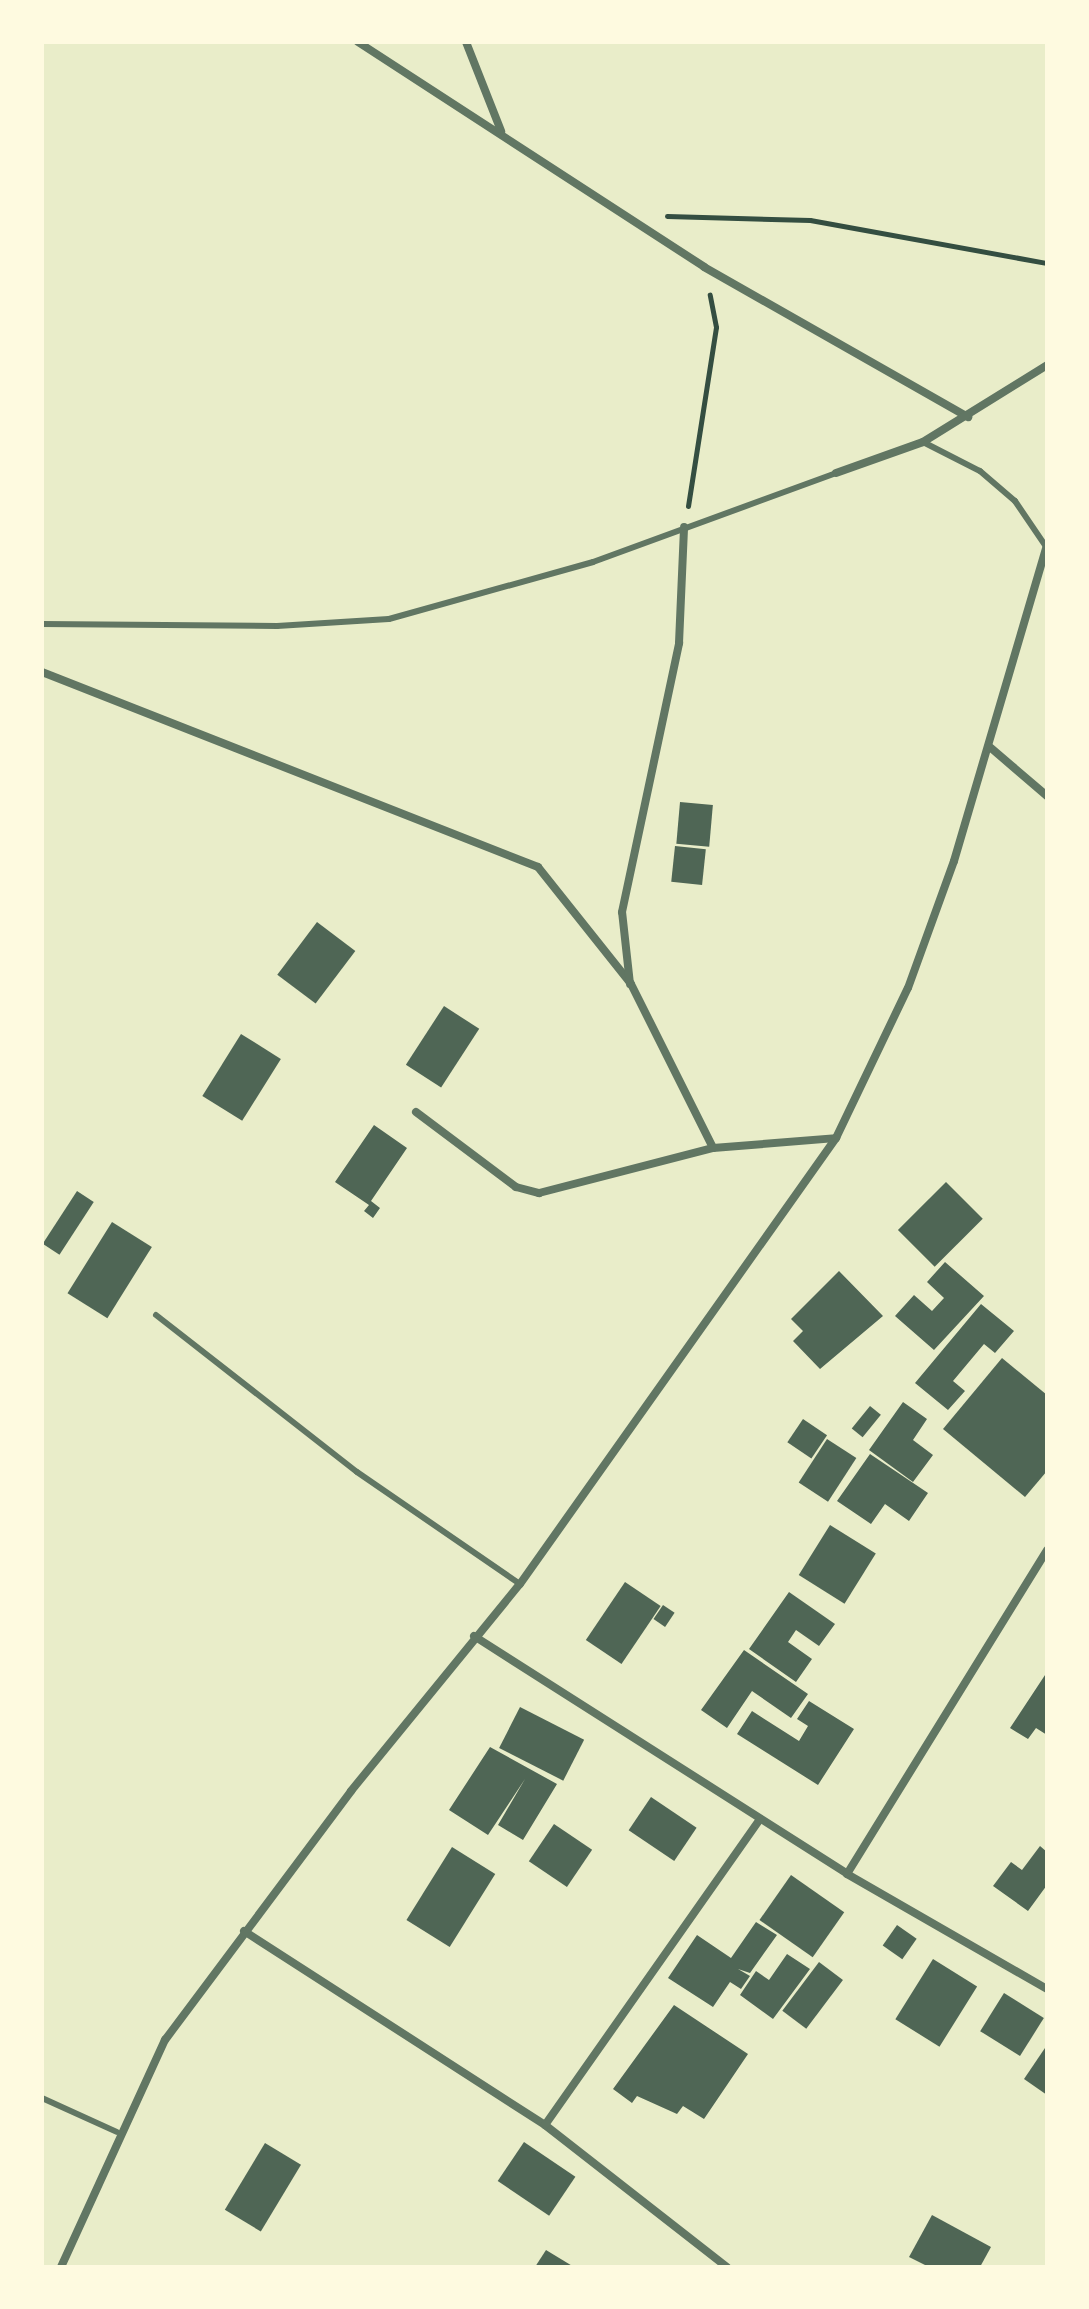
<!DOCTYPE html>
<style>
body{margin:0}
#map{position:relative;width:1089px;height:2309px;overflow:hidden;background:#e9edc9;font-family:Spectral,serif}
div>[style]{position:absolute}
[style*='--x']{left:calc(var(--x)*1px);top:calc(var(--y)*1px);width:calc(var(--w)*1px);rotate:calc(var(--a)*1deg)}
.building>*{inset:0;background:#4f6655;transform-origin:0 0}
.path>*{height:5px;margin:-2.5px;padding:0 2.5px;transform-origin:2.5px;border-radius:2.5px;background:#344e41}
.service>*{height:6px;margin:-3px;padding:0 3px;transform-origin:3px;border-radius:3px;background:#617663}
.minor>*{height:8px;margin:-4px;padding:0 4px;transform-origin:4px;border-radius:4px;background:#617663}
span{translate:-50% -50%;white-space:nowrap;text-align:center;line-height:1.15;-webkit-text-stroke:8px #fefae0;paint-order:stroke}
.frame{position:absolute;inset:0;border:44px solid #fefae0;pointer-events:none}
</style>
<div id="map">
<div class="building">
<i style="left:680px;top:802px;width:33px;height:42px;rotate:5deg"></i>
<i style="left:675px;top:846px;width:31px;height:36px;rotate:6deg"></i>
<i style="left:317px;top:922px;width:48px;height:66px;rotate:37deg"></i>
<i style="left:444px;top:1006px;width:42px;height:70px;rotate:33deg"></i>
<i style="left:241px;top:1034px;width:47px;height:73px;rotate:32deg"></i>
<i style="clip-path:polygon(374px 1125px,407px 1148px,371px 1201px,380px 1208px,373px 1218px,364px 1211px,369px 1205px,335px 1182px)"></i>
<i style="left:946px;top:1182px;width:52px;height:68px;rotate:45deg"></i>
<i style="left:77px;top:1191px;width:20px;height:63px;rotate:33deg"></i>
<i style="left:112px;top:1222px;width:47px;height:84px;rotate:32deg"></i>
<i style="clip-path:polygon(945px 1262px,984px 1296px,934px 1350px,895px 1316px,914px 1295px,932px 1311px,944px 1298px,927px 1282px)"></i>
<i style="clip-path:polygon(839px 1271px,883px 1316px,820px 1369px,793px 1341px,803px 1331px,791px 1319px)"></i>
<i style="clip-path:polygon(981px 1304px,1014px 1331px,995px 1353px,984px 1344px,953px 1381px,965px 1391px,948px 1410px,915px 1383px)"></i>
<i style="clip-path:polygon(1002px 1358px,1047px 1395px,1047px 1471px,1025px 1497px,943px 1429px)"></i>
<i style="clip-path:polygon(903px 1402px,927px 1419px,913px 1440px,933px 1455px,913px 1482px,869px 1450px)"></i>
<i style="left:870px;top:1406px;width:14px;height:29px;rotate:39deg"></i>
<i style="left:803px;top:1419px;width:29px;height:28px;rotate:34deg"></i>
<i style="left:827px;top:1439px;width:35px;height:52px;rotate:33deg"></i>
<i style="clip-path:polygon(870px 1454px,928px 1493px,909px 1521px,885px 1504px,871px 1524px,837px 1501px)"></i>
<i style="left:830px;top:1525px;width:54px;height:59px;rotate:32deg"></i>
<i style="left:625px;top:1582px;width:43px;height:70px;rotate:34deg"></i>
<i style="clip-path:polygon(789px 1592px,835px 1624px,819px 1646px,796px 1630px,788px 1642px,812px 1659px,796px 1682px,749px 1649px)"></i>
<i style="left:663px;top:1605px;width:14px;height:17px;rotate:34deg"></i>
<i style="clip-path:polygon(744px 1650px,808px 1694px,791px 1718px,752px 1691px,727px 1728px,701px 1710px)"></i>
<i style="clip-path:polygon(1047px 1672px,1047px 1735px,1036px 1728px,1028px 1739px,1010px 1728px)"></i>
<i style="clip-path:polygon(809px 1701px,854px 1729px,818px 1785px,737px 1734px,752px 1711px,799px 1741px,808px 1726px,797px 1719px)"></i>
<i style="left:520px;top:1707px;width:72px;height:46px;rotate:27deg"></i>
<i style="clip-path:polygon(490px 1747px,557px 1784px,523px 1840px,498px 1825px,525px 1779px,488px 1835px,449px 1810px)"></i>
<i style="left:651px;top:1797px;width:55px;height:40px;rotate:34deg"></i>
<i style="left:554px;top:1824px;width:46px;height:45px;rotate:34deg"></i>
<i style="clip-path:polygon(1040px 1846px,1047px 1852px,1047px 1885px,1028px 1911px,993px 1886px,1011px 1862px,1022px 1870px)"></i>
<i style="left:452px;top:1847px;width:51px;height:86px;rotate:32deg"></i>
<i style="left:791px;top:1875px;width:65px;height:55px;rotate:35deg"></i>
<i style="clip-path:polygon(756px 1922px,777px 1935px,750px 1973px,738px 1969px,750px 1976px,741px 1989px,730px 1982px,713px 2007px,668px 1978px,697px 1935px,731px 1958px)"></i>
<i style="left:897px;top:1925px;width:24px;height:25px;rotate:35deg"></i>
<i style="clip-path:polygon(787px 1954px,810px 1969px,773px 2019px,740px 1995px,756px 1971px,769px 1980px)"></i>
<i style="left:933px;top:1959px;width:52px;height:71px;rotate:32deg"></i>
<i style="left:819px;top:1962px;width:30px;height:61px;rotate:37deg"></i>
<i style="left:1004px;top:1993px;width:47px;height:45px;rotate:32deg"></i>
<i style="clip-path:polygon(674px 2005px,748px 2054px,704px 2119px,683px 2106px,677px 2114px,637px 2096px,632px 2103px,613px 2089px)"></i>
<i style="clip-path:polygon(1047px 2045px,1047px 2095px,1024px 2079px)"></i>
<i style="left:524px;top:2142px;width:62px;height:47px;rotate:34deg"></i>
<i style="left:265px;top:2143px;width:42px;height:78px;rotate:31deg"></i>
<i style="clip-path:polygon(932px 2215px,991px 2247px,980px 2267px,929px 2267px,909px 2257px)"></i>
<i style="clip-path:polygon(546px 2250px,574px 2267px,535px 2267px)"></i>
</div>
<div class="path">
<i style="--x:667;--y:216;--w:143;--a:1.6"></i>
<i style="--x:810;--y:220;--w:241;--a:10.3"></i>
<i style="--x:688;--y:506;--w:181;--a:-81.1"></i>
<i style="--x:716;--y:327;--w:33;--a:-101"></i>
</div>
<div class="service">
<i style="--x:923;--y:442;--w:64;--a:27"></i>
<i style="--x:980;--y:471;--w:46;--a:40.6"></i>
<i style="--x:1015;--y:501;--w:57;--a:55.8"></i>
<i style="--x:42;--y:624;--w:235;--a:0.5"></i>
<i style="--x:277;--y:626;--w:112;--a:-3.6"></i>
<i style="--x:389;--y:619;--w:212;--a:-15.6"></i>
<i style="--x:593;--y:562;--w:259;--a:-20.1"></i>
<i style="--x:156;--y:1315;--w:255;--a:38"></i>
<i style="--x:357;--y:1472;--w:198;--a:34.5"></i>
<i style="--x:42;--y:2098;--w:82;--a:24.4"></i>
</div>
<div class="minor">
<i style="--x:358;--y:42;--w:413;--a:33"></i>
<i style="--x:704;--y:267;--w:304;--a:29.6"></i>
<i style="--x:466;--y:42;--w:96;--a:68.5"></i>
<i style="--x:836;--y:473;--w:92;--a:-19.6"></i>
<i style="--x:923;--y:442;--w:146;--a:-31.8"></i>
<i style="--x:42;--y:672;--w:533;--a:21.46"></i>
<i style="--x:538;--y:867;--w:149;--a:51.5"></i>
<i style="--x:631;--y:984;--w:183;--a:63.4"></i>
<i style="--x:991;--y:748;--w:74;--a:40.6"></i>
<i style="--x:630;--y:984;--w:72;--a:-96.3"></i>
<i style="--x:622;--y:912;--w:275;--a:-78"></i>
<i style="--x:679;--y:643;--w:116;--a:-87.5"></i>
<i style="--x:416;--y:1112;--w:125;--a:36.9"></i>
<i style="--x:516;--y:1187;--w:24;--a:15"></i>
<i style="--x:539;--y:1193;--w:180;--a:-14.5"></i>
<i style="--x:713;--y:1148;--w:123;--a:-4.6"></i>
<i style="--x:474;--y:1636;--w:442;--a:32.5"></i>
<i style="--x:847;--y:1874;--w:231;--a:29.9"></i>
<i style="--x:847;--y:1874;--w:381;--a:-58.3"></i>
<i style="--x:244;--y:1931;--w:358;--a:32.8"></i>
<i style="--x:545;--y:2125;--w:231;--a:38"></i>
<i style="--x:545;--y:2125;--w:374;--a:-54.9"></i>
<i style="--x:61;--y:2267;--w:250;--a:-65.4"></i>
<i style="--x:165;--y:2040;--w:311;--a:-53.2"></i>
<i style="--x:351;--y:1791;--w:267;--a:-50.8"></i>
<i style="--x:520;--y:1584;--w:547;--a:-54.68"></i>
<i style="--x:836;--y:1138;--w:166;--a:-64.4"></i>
<i style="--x:908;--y:988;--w:135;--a:-70.1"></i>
<i style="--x:954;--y:861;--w:328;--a:-73.6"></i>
</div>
<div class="frame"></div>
</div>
